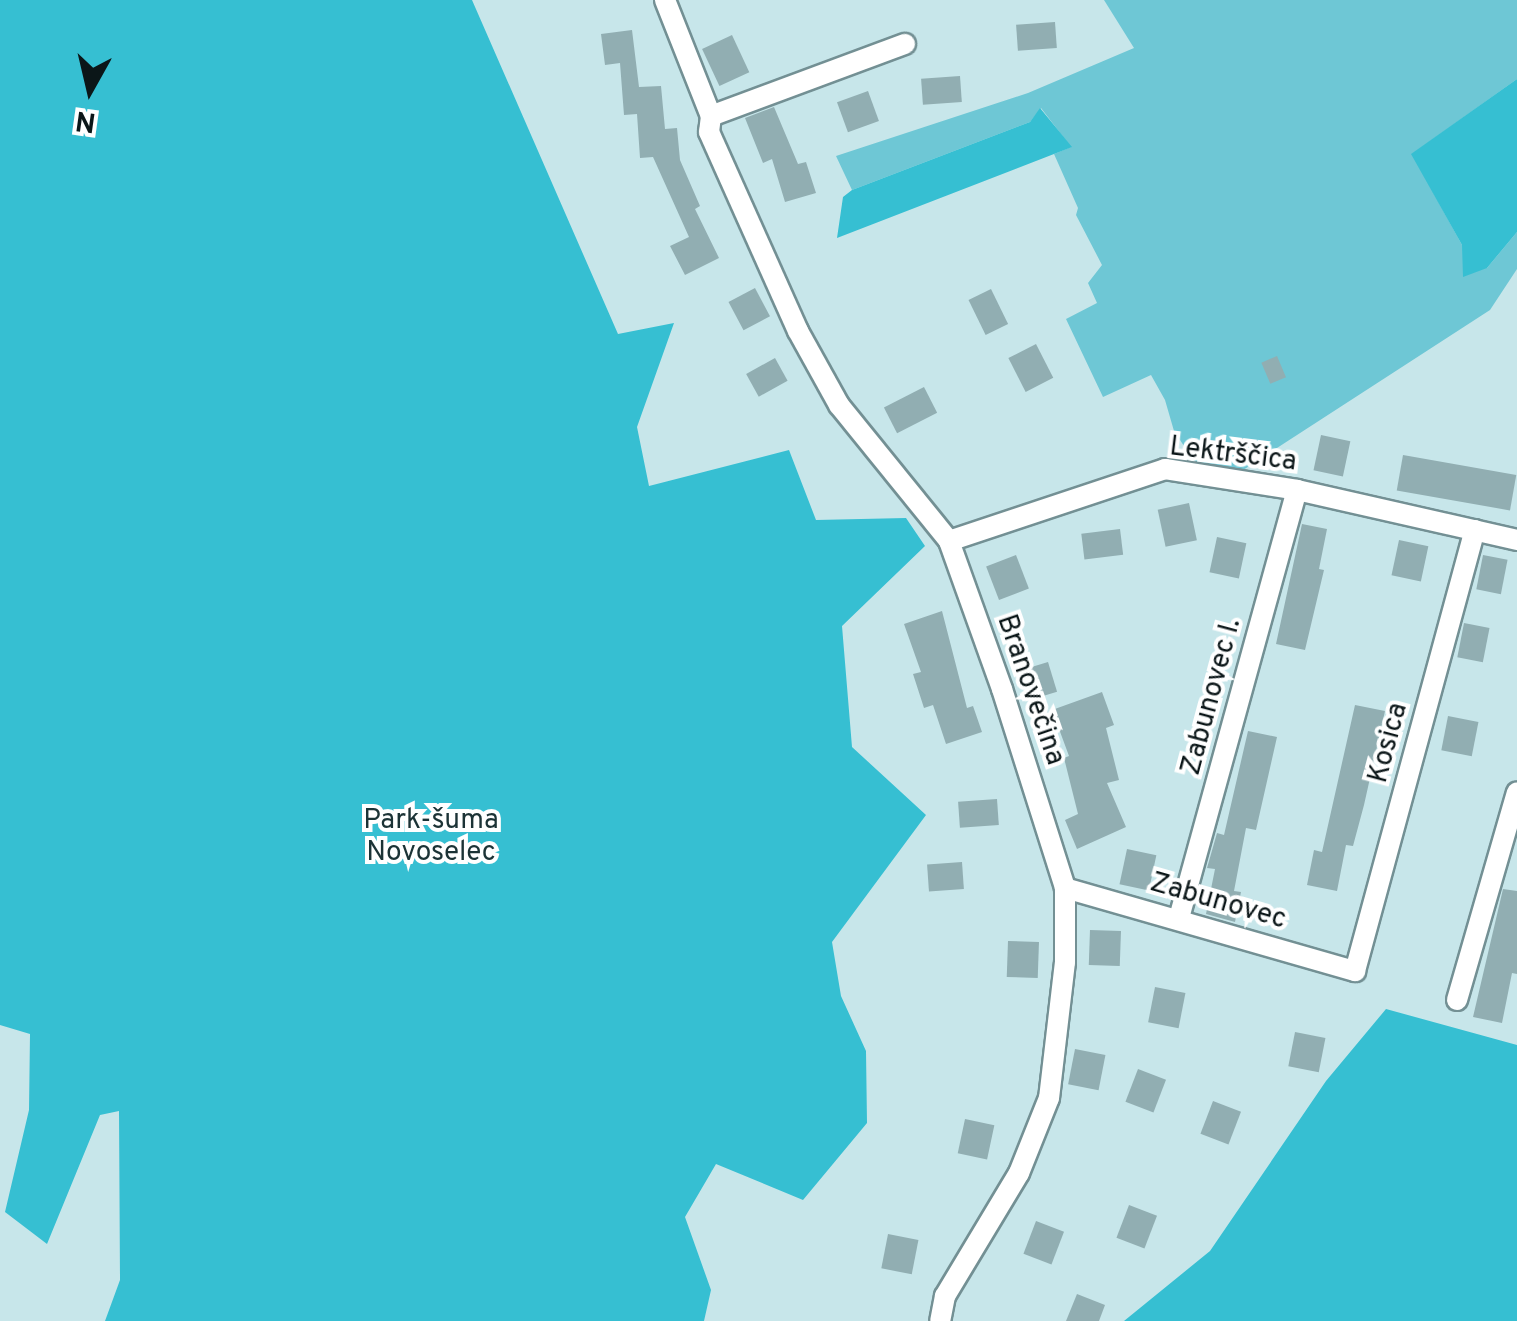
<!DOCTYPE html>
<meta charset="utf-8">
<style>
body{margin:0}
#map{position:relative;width:1517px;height:1321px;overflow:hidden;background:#c7e6ea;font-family:Overpass,sans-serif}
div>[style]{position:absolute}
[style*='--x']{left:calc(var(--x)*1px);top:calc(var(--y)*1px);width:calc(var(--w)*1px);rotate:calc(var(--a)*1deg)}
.green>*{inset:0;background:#6ec7d5}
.forest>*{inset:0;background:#36bfd2}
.building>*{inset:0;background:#91aeb2;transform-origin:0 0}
.roads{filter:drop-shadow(2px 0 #739094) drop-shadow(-2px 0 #739094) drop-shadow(0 2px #739094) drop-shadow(0 -2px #739094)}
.minor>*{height:20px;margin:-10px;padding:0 10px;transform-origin:10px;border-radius:10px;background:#fff}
span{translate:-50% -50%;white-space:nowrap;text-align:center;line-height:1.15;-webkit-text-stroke:8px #fff;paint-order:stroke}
.street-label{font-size:28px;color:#0b1618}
.park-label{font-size:28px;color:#1c3336}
.north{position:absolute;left:40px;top:40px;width:100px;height:100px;-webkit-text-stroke:8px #fff;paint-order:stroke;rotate:188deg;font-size:28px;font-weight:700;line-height:40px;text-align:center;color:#0b1618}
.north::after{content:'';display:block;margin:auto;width:35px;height:45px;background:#0b1618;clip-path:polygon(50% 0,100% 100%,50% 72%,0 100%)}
</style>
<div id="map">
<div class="green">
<i style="clip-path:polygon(1104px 0,1517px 0,1517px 79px,1412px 154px,1462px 245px,1487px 268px,1517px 232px,1517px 269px,1490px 310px,1240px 472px,1196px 464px,1174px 431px,1165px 400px,1151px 375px,1103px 397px,1066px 319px,1097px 303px,1088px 283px,1102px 265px,1076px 215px,1078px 208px,1054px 154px,1071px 147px,1041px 108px,1030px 122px,852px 190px,836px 156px,1028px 93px,1134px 48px)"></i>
</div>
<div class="forest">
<i style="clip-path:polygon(0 0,472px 0,618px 334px,674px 323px,637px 427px,649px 486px,789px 450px,816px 520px,906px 518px,925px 546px,842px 626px,852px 747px,926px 815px,832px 942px,841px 996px,866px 1051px,867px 1123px,803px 1200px,716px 1164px,685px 1217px,711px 1290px,704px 1321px,105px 1321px,120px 1280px,119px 1111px,100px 1115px,47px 1244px,5px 1212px,29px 1110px,30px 1034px,0 1025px)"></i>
<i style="clip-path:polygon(1517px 79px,1517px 232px,1487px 268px,1463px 277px,1462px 245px,1411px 154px)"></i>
<i style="clip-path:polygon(1040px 108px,1072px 147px,837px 238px,843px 197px,852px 190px,1030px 122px)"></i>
<i style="clip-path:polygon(1386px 1009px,1517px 1045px,1517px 1321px,1124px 1321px,1210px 1251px,1326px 1081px)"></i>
</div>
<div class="building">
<i style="left:1055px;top:22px;width:26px;height:39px;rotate:86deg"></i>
<i style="clip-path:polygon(632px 30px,639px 87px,661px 86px,665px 129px,677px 128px,680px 160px,700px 206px,695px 209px,719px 258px,685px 275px,670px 246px,689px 237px,653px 157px,640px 158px,637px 114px,624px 115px,620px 63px,605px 65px,601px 34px)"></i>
<i style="left:732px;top:35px;width:41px;height:33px;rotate:65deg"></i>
<i style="left:960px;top:76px;width:26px;height:39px;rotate:86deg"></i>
<i style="left:868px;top:91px;width:32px;height:33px;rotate:70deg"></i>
<i style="clip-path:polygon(774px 107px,798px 164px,806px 162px,816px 193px,785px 202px,772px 159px,763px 163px,745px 118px)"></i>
<i style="left:755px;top:288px;width:32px;height:30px;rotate:62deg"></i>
<i style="left:991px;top:289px;width:39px;height:25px;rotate:64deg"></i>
<i style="left:1036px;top:344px;width:38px;height:31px;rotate:63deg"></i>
<i style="left:1277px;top:356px;width:23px;height:17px;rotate:67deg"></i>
<i style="left:775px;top:358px;width:26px;height:33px;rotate:61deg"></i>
<i style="left:924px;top:387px;width:29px;height:45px;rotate:63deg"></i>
<i style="left:1321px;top:435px;width:30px;height:36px;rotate:12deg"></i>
<i style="left:1403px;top:455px;width:115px;height:36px;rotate:10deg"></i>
<i style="left:1189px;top:503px;width:38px;height:32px;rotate:78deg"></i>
<i style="clip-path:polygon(1302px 524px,1327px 529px,1319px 569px,1324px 570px,1305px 650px,1276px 644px)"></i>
<i style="left:1120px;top:529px;width:26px;height:39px;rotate:83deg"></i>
<i style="left:1217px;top:537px;width:30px;height:36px;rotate:12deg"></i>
<i style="left:1399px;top:540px;width:30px;height:36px;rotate:12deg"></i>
<i style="left:1016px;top:555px;width:36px;height:32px;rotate:69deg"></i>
<i style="left:1483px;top:555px;width:25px;height:35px;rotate:11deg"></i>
<i style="clip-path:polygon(942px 611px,967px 708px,973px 706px,982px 732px,946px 744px,933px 705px,924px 708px,913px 674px,921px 672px,904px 624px)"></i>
<i style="left:1464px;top:623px;width:26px;height:35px;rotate:11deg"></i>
<i style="left:1048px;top:662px;width:31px;height:31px;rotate:73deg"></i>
<i style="clip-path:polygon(1102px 692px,1114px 725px,1106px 728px,1119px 780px,1107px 783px,1126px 827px,1077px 849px,1065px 820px,1078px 814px,1064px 758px,1069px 756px,1052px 710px)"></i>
<i style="clip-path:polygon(1355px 705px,1385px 711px,1364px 805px,1353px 846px,1346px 845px,1337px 891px,1307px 885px,1314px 850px,1322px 852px)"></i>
<i style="left:1448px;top:716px;width:31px;height:35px;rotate:11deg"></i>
<i style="clip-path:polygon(1248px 731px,1277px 737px,1256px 830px,1246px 828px,1234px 891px,1241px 892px,1235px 922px,1206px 914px,1215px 869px,1207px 868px,1217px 833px,1224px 835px)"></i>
<i style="left:997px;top:799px;width:26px;height:39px;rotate:86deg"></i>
<i style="left:1127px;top:849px;width:30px;height:36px;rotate:12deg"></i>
<i style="left:962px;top:862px;width:27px;height:35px;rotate:86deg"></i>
<i style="clip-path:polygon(1503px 889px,1517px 891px,1517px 974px,1512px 973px,1502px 1023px,1473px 1017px)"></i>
<i style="left:1090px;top:930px;width:31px;height:35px;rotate:2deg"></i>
<i style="left:1008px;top:941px;width:31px;height:36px;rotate:2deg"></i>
<i style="left:1155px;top:987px;width:31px;height:36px;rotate:11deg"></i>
<i style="left:1295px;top:1032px;width:31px;height:35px;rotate:11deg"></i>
<i style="left:1075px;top:1049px;width:31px;height:36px;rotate:11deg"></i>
<i style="left:1138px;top:1069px;width:30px;height:35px;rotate:21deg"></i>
<i style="left:1213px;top:1101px;width:30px;height:35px;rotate:21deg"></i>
<i style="left:965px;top:1119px;width:30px;height:35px;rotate:12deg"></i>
<i style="left:1129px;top:1205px;width:30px;height:35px;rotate:21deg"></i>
<i style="left:1036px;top:1221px;width:30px;height:35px;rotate:21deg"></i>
<i style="left:888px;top:1234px;width:31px;height:35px;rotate:11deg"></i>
<i style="clip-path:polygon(1077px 1294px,1105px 1305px,1099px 1321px,1066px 1321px)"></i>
</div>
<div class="roads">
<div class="minor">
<i style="--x:665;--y:0;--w:125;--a:68.4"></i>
<i style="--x:711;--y:116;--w:16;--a:97"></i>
<i style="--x:709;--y:132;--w:218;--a:65.9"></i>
<i style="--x:798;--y:331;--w:85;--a:61"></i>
<i style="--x:839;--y:405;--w:175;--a:51"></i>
<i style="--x:949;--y:541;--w:157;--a:70.3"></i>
<i style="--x:1002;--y:689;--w:209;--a:72.4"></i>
<i style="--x:1065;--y:888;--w:74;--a:90"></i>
<i style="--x:1065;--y:962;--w:137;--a:96.7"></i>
<i style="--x:1049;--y:1098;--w:81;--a:111.8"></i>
<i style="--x:1019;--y:1173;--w:144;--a:121"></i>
<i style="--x:945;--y:1296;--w:25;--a:101"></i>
<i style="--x:711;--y:116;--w:207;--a:-20.4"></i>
<i style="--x:949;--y:541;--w:228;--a:-18.4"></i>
<i style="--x:1165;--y:469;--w:134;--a:9"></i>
<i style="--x:1297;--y:490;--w:226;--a:12.8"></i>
<i style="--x:1065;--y:888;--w:302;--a:16"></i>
<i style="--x:1355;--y:971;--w:457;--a:-74.8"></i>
<i style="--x:1179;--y:918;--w:444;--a:-74.6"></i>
<i style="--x:1457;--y:1000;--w:216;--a:-73.9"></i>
</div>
</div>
<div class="street-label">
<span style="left:1233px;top:455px;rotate:7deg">Lektrščica</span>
<span style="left:1030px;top:690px;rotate:71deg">Branovečina</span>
<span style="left:1212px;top:697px;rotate:-75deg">Zabunovec I.</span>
<span style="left:1389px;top:743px;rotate:-75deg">Kosica</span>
<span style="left:1218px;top:902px;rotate:16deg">Zabunovec</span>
</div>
<div class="park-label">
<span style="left:431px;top:837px">Park-šuma<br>Novoselec</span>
</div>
<div class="north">N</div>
</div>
